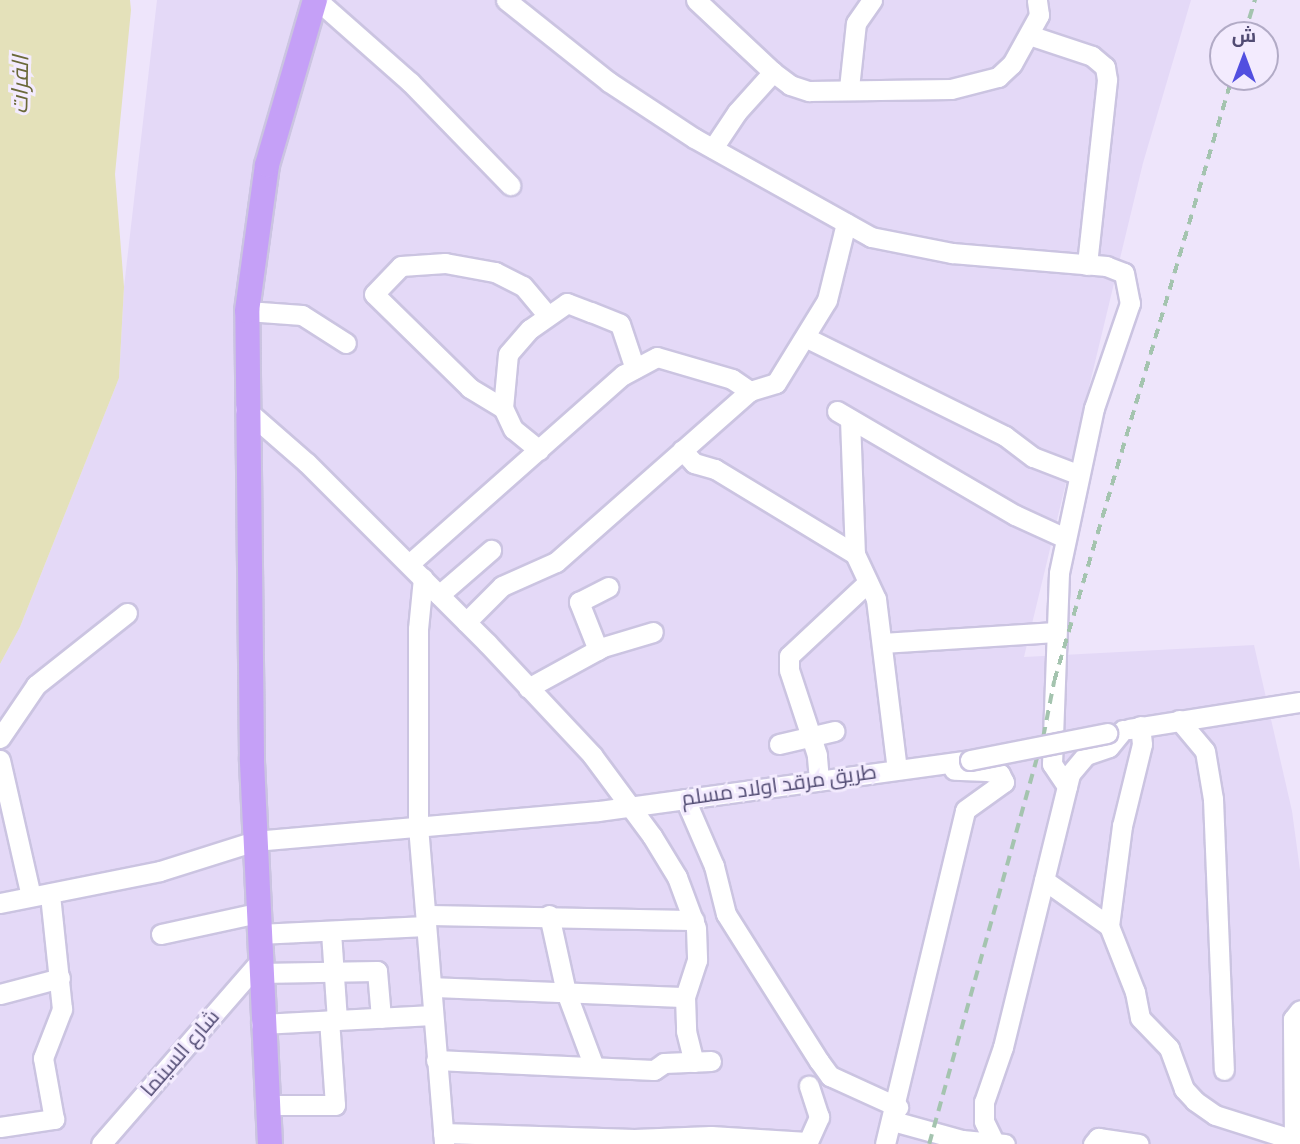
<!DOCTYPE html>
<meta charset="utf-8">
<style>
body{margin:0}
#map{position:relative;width:1300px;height:1144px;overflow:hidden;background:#eee5fb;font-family:"Source Sans 3",Cairo,sans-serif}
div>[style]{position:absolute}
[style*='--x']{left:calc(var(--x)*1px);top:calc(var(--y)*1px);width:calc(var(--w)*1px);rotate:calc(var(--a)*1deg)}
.residential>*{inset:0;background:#e4d9f7}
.water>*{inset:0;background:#e4e1ba}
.roads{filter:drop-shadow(2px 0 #cbc4e1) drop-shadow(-2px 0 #cbc4e1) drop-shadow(0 2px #cbc4e1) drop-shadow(0 -2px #cbc4e1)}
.minor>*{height:19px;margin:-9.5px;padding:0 9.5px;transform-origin:9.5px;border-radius:9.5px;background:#fff}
.major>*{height:24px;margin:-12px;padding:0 12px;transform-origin:12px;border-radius:12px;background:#c5a0f7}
.rail>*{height:3.5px;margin-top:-1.75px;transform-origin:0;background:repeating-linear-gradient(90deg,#a4c4af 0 10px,transparent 0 17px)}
.bridges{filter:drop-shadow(2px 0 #cbc4e1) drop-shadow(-2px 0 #cbc4e1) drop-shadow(0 2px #cbc4e1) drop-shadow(0 -2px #cbc4e1)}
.minor-bridge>*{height:19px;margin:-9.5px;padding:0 9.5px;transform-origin:9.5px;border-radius:9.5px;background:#fff}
span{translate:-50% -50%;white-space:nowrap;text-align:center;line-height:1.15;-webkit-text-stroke:6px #f3ebfe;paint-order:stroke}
.street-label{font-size:21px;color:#514b73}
.water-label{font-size:23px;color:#6a6839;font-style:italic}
.north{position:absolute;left:1209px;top:21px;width:70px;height:70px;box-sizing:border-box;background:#f3ebfe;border:2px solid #b2abc6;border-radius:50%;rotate:0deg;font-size:19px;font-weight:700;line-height:28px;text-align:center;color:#514b73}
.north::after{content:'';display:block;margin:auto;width:24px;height:32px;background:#524fe0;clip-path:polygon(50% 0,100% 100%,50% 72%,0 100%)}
</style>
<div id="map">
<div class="residential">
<i style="clip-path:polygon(157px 0,1191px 0,1143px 163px,1024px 657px,1254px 645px,1292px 811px,1300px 870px,1300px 1144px,0 1144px,0 664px,20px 627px,119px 378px,124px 287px)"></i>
</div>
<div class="water">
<i style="clip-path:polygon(0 0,130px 0,131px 10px,115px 174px,124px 287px,119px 378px,20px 627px,0 664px)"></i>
</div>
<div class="roads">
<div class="minor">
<i style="--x:317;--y:0;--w:124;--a:41.4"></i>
<i style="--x:410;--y:82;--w:144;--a:45.8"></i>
<i style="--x:506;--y:0;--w:132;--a:38.5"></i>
<i style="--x:609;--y:82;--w:102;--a:33.4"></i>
<i style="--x:694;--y:138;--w:203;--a:29.2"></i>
<i style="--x:871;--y:237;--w:83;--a:11.2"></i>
<i style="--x:952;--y:253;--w:155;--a:4.8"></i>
<i style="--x:1106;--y:266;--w:19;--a:21"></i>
<i style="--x:1124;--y:273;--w:31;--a:79"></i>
<i style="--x:1130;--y:303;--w:111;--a:108.9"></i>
<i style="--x:1094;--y:408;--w:169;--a:102"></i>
<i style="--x:1059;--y:573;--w:191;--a:92.1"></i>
<i style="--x:1052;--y:764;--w:27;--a:56"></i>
<i style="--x:696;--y:0;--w:105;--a:43.1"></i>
<i style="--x:773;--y:72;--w:21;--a:37"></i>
<i style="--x:790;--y:85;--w:20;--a:18"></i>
<i style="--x:809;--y:91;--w:142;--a:-0.8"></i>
<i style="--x:951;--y:89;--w:49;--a:-14.3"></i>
<i style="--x:998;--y:77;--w:19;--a:-43"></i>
<i style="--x:1012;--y:64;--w:56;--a:-61.1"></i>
<i style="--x:1039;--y:15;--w:15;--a:-98"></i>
<i style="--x:1029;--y:35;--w:66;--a:18.4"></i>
<i style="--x:1092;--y:56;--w:17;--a:40"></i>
<i style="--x:1105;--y:67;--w:13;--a:81"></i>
<i style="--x:1107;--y:80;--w:186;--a:96.2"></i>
<i style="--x:849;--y:88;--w:65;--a:-83.9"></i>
<i style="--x:856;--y:23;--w:28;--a:-55"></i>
<i style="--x:713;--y:148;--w:43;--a:-56.3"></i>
<i style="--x:737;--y:112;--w:54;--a:-48"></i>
<i style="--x:247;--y:311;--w:55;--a:4.2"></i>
<i style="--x:302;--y:315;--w:52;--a:32.5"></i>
<i style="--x:807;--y:338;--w:221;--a:26.3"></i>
<i style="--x:1005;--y:436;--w:35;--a:37"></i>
<i style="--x:1033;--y:457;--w:47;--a:21.1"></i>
<i style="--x:503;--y:408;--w:39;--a:-149"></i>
<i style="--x:470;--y:388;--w:134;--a:-135.6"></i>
<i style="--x:374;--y:294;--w:39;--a:-46"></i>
<i style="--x:401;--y:266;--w:44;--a:-3.9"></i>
<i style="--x:445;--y:263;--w:51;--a:10.2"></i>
<i style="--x:495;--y:272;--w:31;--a:27"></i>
<i style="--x:523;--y:286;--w:38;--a:50"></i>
<i style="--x:245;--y:409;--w:82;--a:41.1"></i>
<i style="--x:307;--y:463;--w:255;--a:45"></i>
<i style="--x:487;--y:643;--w:154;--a:46.8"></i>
<i style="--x:592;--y:755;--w:101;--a:53.5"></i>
<i style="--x:652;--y:836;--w:48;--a:58.6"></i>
<i style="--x:677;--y:877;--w:54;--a:69.6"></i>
<i style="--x:696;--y:928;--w:32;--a:88"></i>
<i style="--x:697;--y:960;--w:39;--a:108"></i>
<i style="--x:685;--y:997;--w:34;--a:88"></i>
<i style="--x:686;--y:1031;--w:32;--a:76"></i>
<i style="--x:837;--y:411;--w:206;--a:30.3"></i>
<i style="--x:1015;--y:515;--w:55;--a:24.7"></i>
<i style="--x:850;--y:419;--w:135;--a:87.9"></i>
<i style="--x:855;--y:554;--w:50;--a:65"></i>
<i style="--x:876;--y:599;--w:171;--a:83"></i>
<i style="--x:539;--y:450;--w:33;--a:-141"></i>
<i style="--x:513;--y:429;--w:23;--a:-115"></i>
<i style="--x:503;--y:408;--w:54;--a:-84.7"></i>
<i style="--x:508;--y:354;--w:33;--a:-49"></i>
<i style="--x:530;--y:329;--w:45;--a:-35.1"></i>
<i style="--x:567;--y:303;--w:26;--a:21"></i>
<i style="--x:591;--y:312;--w:31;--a:22"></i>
<i style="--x:620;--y:324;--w:47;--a:71.6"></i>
<i style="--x:682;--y:450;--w:18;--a:47"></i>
<i style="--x:694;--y:463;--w:22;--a:16"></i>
<i style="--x:715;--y:469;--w:164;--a:31.3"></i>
<i style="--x:409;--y:564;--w:286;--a:-41.5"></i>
<i style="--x:623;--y:375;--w:38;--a:-28"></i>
<i style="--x:657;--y:357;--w:78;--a:16.3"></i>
<i style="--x:732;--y:379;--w:22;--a:34"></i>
<i style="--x:750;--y:391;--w:27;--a:-17"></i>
<i style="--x:776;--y:383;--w:97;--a:-58.4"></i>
<i style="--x:827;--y:300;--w:79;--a:-76.1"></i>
<i style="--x:423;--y:578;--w:51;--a:95.6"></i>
<i style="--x:418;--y:629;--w:197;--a:90"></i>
<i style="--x:418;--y:826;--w:319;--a:85.3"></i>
<i style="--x:439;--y:595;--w:69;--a:-40.9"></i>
<i style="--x:466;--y:622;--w:51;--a:-45"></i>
<i style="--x:502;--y:586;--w:59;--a:-24"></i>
<i style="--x:556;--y:562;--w:259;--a:-41.4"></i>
<i style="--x:882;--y:643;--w:174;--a:-3.6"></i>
<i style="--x:598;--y:650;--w:52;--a:-111.6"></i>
<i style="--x:579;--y:602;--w:33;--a:-27"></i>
<i style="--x:528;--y:688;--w:85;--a:-28.7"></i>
<i style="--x:603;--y:647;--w:52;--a:-16.7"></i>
<i style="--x:1179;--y:720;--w:40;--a:50"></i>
<i style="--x:1205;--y:751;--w:49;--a:80.5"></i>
<i style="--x:1213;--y:799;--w:271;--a:87.7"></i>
<i style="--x:1129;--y:729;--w:173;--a:-9"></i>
<i style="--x:0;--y:738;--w:64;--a:-55.8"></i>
<i style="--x:36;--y:685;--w:116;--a:-38.4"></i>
<i style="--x:779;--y:744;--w:57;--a:-13.1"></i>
<i style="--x:0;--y:760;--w:139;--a:77.2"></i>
<i style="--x:819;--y:780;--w:25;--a:-95"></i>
<i style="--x:817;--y:755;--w:89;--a:-108.2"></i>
<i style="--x:789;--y:670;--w:14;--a:-90"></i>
<i style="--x:789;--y:656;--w:108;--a:-43.1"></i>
<i style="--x:685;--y:799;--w:73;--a:66.6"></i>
<i style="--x:714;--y:866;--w:49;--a:76"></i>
<i style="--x:726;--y:914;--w:174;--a:57.7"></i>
<i style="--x:819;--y:1061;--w:19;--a:54"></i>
<i style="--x:830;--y:1076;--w:75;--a:24.5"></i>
<i style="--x:1044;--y:880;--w:80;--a:35.3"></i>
<i style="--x:1109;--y:926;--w:71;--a:68.5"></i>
<i style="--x:1135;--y:992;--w:26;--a:79"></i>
<i style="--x:1140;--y:1018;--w:42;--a:46"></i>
<i style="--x:1169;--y:1048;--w:44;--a:69.9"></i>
<i style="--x:1184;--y:1089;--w:16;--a:47"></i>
<i style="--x:1195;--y:1101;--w:24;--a:35"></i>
<i style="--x:1215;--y:1115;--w:89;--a:17.6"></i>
<i style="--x:0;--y:903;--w:163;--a:-11.3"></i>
<i style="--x:160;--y:871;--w:100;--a:-17.5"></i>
<i style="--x:255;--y:841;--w:344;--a:-5"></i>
<i style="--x:598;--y:811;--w:375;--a:-7.8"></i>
<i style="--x:426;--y:915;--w:268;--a:1.1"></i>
<i style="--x:549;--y:915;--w:79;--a:77.6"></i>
<i style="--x:566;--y:992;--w:80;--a:69.5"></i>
<i style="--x:1109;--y:926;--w:101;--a:-82.6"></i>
<i style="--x:1122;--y:826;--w:84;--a:-76.3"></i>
<i style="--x:1142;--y:744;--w:18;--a:-96"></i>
<i style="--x:331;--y:932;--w:88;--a:86.1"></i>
<i style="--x:161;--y:934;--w:98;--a:-12.3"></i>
<i style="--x:258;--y:934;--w:168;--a:-2.7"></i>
<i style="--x:259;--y:973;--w:118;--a:-1"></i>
<i style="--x:377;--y:971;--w:47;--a:85.1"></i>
<i style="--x:432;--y:987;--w:253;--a:2.3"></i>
<i style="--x:0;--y:994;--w:62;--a:-14.9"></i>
<i style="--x:261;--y:1024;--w:172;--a:-3"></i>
<i style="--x:436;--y:1060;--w:218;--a:2.6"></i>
<i style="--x:654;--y:1070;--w:12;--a:-35"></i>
<i style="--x:664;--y:1063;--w:47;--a:-2.4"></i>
<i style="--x:268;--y:1105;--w:67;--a:0"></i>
<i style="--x:335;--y:1105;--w:85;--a:-94"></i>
<i style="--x:893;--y:1121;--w:72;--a:15.4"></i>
<i style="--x:962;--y:1140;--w:43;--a:5.3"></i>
<i style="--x:0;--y:1127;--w:55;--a:-8.4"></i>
<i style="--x:54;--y:1119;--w:62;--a:-100.2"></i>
<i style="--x:43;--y:1058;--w:53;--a:-68.8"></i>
<i style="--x:62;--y:1009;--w:116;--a:-96"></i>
<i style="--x:443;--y:1133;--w:191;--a:1.8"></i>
<i style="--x:634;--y:1139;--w:77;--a:-2.2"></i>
<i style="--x:711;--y:1136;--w:96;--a:3.6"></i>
<i style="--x:1294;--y:1140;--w:121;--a:-90.5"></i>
<i style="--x:1293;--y:1019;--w:11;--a:-52"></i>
<i style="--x:101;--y:1144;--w:241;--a:-49"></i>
<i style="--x:807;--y:1144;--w:30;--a:-66"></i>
<i style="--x:819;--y:1117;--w:33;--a:-108"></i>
<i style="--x:885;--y:1144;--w:343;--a:-76.5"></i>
<i style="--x:965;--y:810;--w:48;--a:-35.7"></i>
<i style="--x:1004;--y:782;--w:9;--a:-117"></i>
<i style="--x:1000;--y:774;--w:13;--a:-167"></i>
<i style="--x:987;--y:771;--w:33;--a:-178"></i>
<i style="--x:995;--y:1144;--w:25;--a:-116"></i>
<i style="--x:984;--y:1121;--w:19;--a:-90"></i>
<i style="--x:984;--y:1102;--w:58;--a:-70.9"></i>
<i style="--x:1003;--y:1047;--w:281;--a:-76.2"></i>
<i style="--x:1070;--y:774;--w:25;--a:-50"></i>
<i style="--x:1086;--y:755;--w:24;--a:-19"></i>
<i style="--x:1109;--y:747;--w:22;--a:-51"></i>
<i style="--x:1093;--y:1144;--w:8;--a:-50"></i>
<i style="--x:1098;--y:1138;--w:41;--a:8.3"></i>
</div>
<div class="major">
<i style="--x:270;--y:1144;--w:387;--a:-92.7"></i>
<i style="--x:252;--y:757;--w:446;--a:-90.6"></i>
<i style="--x:247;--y:311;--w:147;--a:-82.2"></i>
<i style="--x:267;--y:165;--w:172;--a:-73.8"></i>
</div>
</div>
<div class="rail">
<i style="--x:1244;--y:35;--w:37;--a:-73"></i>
<i style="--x:929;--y:1144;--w:423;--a:-74.4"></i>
<i style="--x:1043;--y:737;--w:57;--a:-78.9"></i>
<i style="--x:1054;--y:681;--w:630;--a:-73.58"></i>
</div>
<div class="bridges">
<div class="minor-bridge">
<i style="--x:970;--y:760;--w:140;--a:-11.1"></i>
</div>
</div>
<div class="street-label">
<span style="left:779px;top:785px;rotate:-8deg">طريق مرقد اولاد مسلم</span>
<span style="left:180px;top:1053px;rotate:-49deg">شارع السينما</span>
</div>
<div class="water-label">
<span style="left:21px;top:85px;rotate:-89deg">الفرات</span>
</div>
<div class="north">ش</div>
</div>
